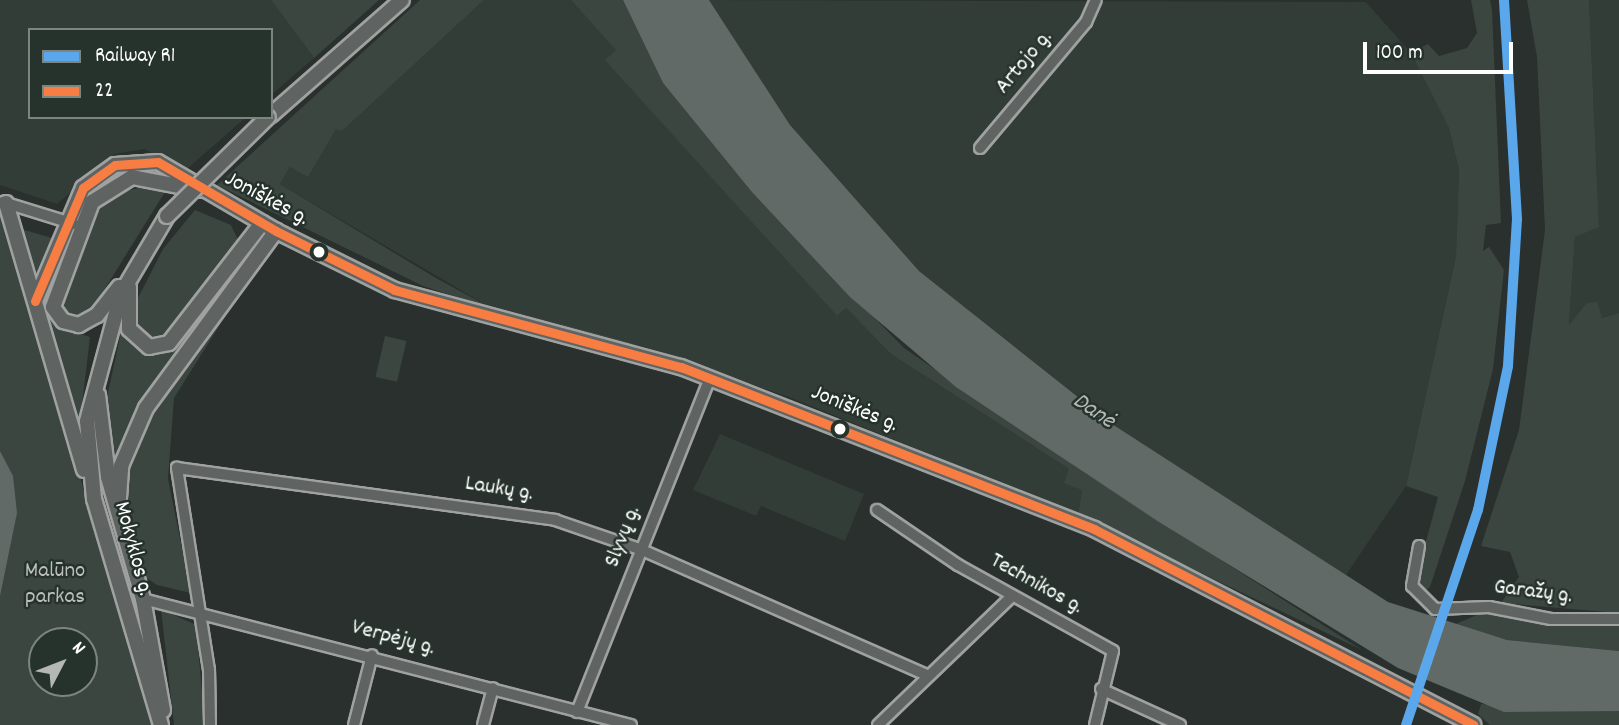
<!DOCTYPE html>
<meta charset="utf-8">
<style>
body{margin:0}
#map{position:relative;width:1619px;height:725px;overflow:hidden;background:#29302d;font-family:Dekko,sans-serif}
div>[style]{position:absolute}
[style*='--x']{left:calc(var(--x)*1px);top:calc(var(--y)*1px);width:calc(var(--w)*1px);rotate:calc(var(--a)*1deg)}
.built>*{inset:0;background:#323d38}
.green>*{inset:0;background:#3b4641;transform-origin:0 0}
.water>*{inset:0;background:#616a66}
.pier>*{inset:0;background:#29302d;transform-origin:0 0}
.roads{filter:drop-shadow(2px 0 #9fa2a0) drop-shadow(-2px 0 #9fa2a0) drop-shadow(0 2px #9fa2a0) drop-shadow(0 -2px #9fa2a0)}
.minor>*{height:10px;margin:-5px;padding:0 5px;transform-origin:5px;border-radius:5px;background:#5f6362}
.major>*{height:14px;margin:-7px;padding:0 7px;transform-origin:7px;border-radius:7px;background:#5f6362}
.bridges{filter:drop-shadow(2px 0 #9fa2a0) drop-shadow(-2px 0 #9fa2a0) drop-shadow(0 2px #9fa2a0) drop-shadow(0 -2px #9fa2a0)}
.major-bridge>*{height:14px;margin:-7px;padding:0 7px;transform-origin:7px;border-radius:7px;background:#5f6362}
.bus-1>*{height:9px;margin:-4.5px;padding:0 4.5px;transform-origin:4.5px;border-radius:4.5px;background:#f77d43}
.rail-1>*{height:10px;margin:-5px;padding:0 5px;transform-origin:5px;border-radius:5px;background:#5aa8eb}
.dots>*{width:19px;height:19px;translate:-50% -50%;box-sizing:border-box;border:4px solid #26332d;border-radius:50%}
span{translate:-50% -50%;white-space:nowrap;text-align:center;line-height:1.15;-webkit-text-stroke:5px #26332d;paint-order:stroke}
.street-label{font-size:23px;color:#fff}
.park-label{font-size:23px;color:#bbbfbe}
.water-label{font-size:24px;color:#b3b8b6;font-style:italic}
.legend{position:absolute;left:28px;top:28px;width:245px;height:91px;box-sizing:border-box;background:#26332d;border:2px solid #7d8581;margin:0;padding:9px 12px;list-style:none;font-size:21px;color:#fff}
.legend li{display:flex;align-items:center;gap:14px;height:35px}
.legend b{width:35px;border:2px solid #7d8581}
.north{position:absolute;left:28px;top:627px;width:70px;height:70px;box-sizing:border-box;background:#26332d;border:2px solid #7d8581;border-radius:50%;rotate:48deg;font-size:19px;font-weight:700;line-height:28px;text-align:center;color:#fff}
.north::after{content:'';display:block;margin:auto;width:24px;height:32px;background:#b4b7b6;clip-path:polygon(50% 0,100% 100%,50% 72%,0 100%)}
.scale{position:absolute;left:1363px;top:42px;width:150px;height:32px;box-sizing:border-box;border:4px solid #fff;border-top:0;padding-left:9px;font-size:21px;line-height:24px;white-space:nowrap;color:#fff;-webkit-text-stroke:5px #26332d;paint-order:stroke}
</style>
<div id="map">
<div class="built">
<i style="clip-path:polygon(0 0,271px 0,314px 58px,271px 95px,271px 30px,30px 30px,30px 117px,246px 117px,187px 169px,144px 149px,115px 154px,57px 204px,0 185px)"></i>
<i style="clip-path:polygon(484px 0,571px 0,617px 50px,606px 60px,837px 316px,846px 308px,891px 354px,1069px 469px,1082px 490px,1078px 514px,789px 397px,628px 342px,493px 309px,280px 184px,290px 167px,308px 176px,336px 128px,342px 131px)"></i>
<i style="clip-path:polygon(709px 0,1366px 2px,1411px 53px,1449px 128px,1459px 170px,1456px 256px,1406px 486px,1346px 575px,1112px 424px,919px 271px,790px 125px)"></i>
<i style="clip-path:polygon(1589px 0,1619px 0,1619px 313px,1569px 327px,1575px 237px,1599px 226px)"></i>
<i style="clip-path:polygon(720px 434px,864px 494px,845px 541px,761px 506px,756px 516px,693px 490px)"></i>
</div>
<div class="green">
<i style="clip-path:polygon(271px 0,379px 0,314px 58px)"></i>
<i style="clip-path:polygon(420px 0,484px 0,342px 131px,336px 129px,308px 177px,290px 167px,280px 184px,436px 278px,493px 309px,545px 320px,540px 324px,423px 286px,217px 185px)"></i>
<i style="clip-path:polygon(571px 0,623px 0,663px 83px,751px 191px,904px 348px,1088px 475px,1362px 650px,1078px 514px,1082px 490px,1064px 483px,1069px 469px,891px 354px,846px 308px,837px 316px,605px 60px,616px 50px)"></i>
<i style="clip-path:polygon(1471px 0,1490px 0,1492px 10px,1501px 223px,1486px 225px,1483px 251px,1489px 247px,1504px 270px,1493px 369px,1465px 481px,1430px 587px,1423px 592px,1416px 578px,1438px 497px,1406px 486px,1456px 256px,1459px 170px,1449px 128px,1411px 53px,1428px 44px,1439px 56px,1467px 48px,1477px 33px)"></i>
<i style="clip-path:polygon(1527px 0,1589px 0,1599px 227px,1575px 237px,1569px 325px,1587px 303px,1597px 302px,1602px 318px,1619px 313px,1619px 613px,1501px 603px,1519px 577px,1510px 552px,1481px 546px,1519px 430px,1545px 230px,1537px 57px)"></i>
<i style="clip-path:polygon(149px 186px,165px 192px,91px 311px,74px 321px,59px 310px,90px 217px,120px 192px)"></i>
<i style="clip-path:polygon(195px 210px,231px 225px,238px 240px,172px 335px,154px 342px,137px 332px,137px 300px,163px 249px)"></i>
<i style="clip-path:polygon(evenodd,0 216px,6px 222px,152px 725px,0 725px,0 216px,42px 641px,84px 641px,84px 683px,42px 683px,42px 641px)"></i>
<i style="clip-path:polygon(21px 229px,52px 238px,35px 275px,34px 274px)"></i>
<i style="clip-path:polygon(67px 243px,45px 300px,59px 327px,90px 337px,79px 430px,42px 300px)"></i>
<i style="clip-path:polygon(252px 244px,140px 404px,113px 469px,107px 397px,122px 328px,140px 349px,173px 349px)"></i>
<i style="clip-path:polygon(260px 261px,174px 398px,168px 479px,191px 593px,157px 585px,145px 577px,124px 485px,140px 432px)"></i>
<i style="clip-path:polygon(561px 324px,628px 342px,685px 362px,561px 329px)"></i>
<i style="left:385px;top:336px;width:22px;height:42px;rotate:13deg"></i>
<i style="clip-path:polygon(94px 399px,97px 463px,130px 589px,93px 452px)"></i>
<i style="clip-path:polygon(161px 609px,196px 625px,205px 725px,174px 725px)"></i>
<i style="clip-path:polygon(1484px 612px,1619px 625px,1619px 651px,1507px 640px,1451px 626px)"></i>
<i style="clip-path:polygon(1481px 704px,1619px 711px,1619px 725px,1490px 725px,1478px 714px)"></i>
</div>
<div class="water">
<i style="clip-path:polygon(623px 0,709px 0,790px 125px,919px 271px,1112px 424px,1388px 602px,1507px 640px,1619px 651px,1619px 711px,1504px 712px,1398px 668px,1159px 522px,956px 387px,850px 297px,751px 191px,663px 83px)"></i>
<i style="clip-path:polygon(0 451px,13px 476px,17px 513px,0 596px)"></i>
</div>
<div class="pier">
<i style="left:1439px;top:618px;width:6px;height:64px;rotate:18deg"></i>
</div>
<div class="roads">
<div class="minor">
<i style="--x:980;--y:148;--w:165;--a:-49.9"></i>
<i style="--x:1086;--y:22;--w:24;--a:-66"></i>
<i style="--x:3;--y:202;--w:74;--a:17.2"></i>
<i style="--x:877;--y:510;--w:98;--a:34.2"></i>
<i style="--x:958;--y:565;--w:177;--a:29"></i>
<i style="--x:1113;--y:651;--w:76;--a:103.7"></i>
<i style="--x:1419;--y:546;--w:41;--a:99.9"></i>
<i style="--x:1412;--y:586;--w:33;--a:45"></i>
<i style="--x:1435;--y:609;--w:54;--a:-2.1"></i>
<i style="--x:1489;--y:607;--w:63;--a:11"></i>
<i style="--x:1551;--y:619;--w:68;--a:0"></i>
<i style="--x:143;--y:599;--w:504;--a:14.48"></i>
<i style="--x:1101;--y:689;--w:87;--a:24.5"></i>
<i style="--x:577;--y:712;--w:360;--a:-68.3"></i>
<i style="--x:210;--y:725;--w:55;--a:-91"></i>
<i style="--x:209;--y:670;--w:205;--a:-99"></i>
<i style="--x:177;--y:468;--w:382;--a:7.8"></i>
<i style="--x:555;--y:520;--w:92;--a:19"></i>
<i style="--x:642;--y:550;--w:313;--a:23.7"></i>
<i style="--x:354;--y:725;--w:72;--a:-75.6"></i>
<i style="--x:483;--y:725;--w:38;--a:-75"></i>
<i style="--x:878;--y:725;--w:186;--a:-43.9"></i>
</div>
<div class="major">
<i style="--x:271;--y:115;--w:174;--a:-41.3"></i>
<i style="--x:6;--y:203;--w:278;--a:73.7"></i>
<i style="--x:119;--y:287;--w:36;--a:128"></i>
<i style="--x:97;--y:315;--w:21;--a:151"></i>
<i style="--x:79;--y:325;--w:16;--a:-166"></i>
<i style="--x:63;--y:321;--w:17;--a:-126"></i>
<i style="--x:53;--y:307;--w:112;--a:-69.6"></i>
<i style="--x:92;--y:202;--w:47;--a:-32"></i>
<i style="--x:132;--y:177;--w:68;--a:11"></i>
<i style="--x:129;--y:287;--w:42;--a:90"></i>
<i style="--x:129;--y:329;--w:27;--a:42"></i>
<i style="--x:149;--y:347;--w:20;--a:-11"></i>
<i style="--x:169;--y:343;--w:152;--a:-52.2"></i>
<i style="--x:35;--y:301;--w:123;--a:-67"></i>
<i style="--x:83;--y:188;--w:39;--a:-36"></i>
<i style="--x:115;--y:165;--w:43;--a:-4"></i>
<i style="--x:158;--y:162;--w:137;--a:30.3"></i>
<i style="--x:276;--y:231;--w:133;--a:26.4"></i>
<i style="--x:395;--y:290;--w:296;--a:15.1"></i>
<i style="--x:681;--y:367;--w:444;--a:21.4"></i>
<i style="--x:1094;--y:529;--w:427;--a:27.3"></i>
<i style="--x:98;--y:395;--w:83;--a:83"></i>
<i style="--x:108;--y:477;--w:127;--a:74"></i>
<i style="--x:143;--y:599;--w:113;--a:79.8"></i>
<i style="--x:119;--y:498;--w:32;--a:-86"></i>
<i style="--x:121;--y:466;--w:63;--a:-66.7"></i>
<i style="--x:146;--y:408;--w:220;--a:-53.7"></i>
<i style="--x:161;--y:725;--w:236;--a:-106.5"></i>
<i style="--x:94;--y:499;--w:78;--a:-95.1"></i>
<i style="--x:87;--y:421;--w:131;--a:-75"></i>
<i style="--x:121;--y:294;--w:91;--a:-59.5"></i>
</div>
</div>
<div class="bridges">
<div class="major-bridge">
<i style="--x:167;--y:216;--w:141;--a:-44.4"></i>
</div>
</div>
<div class="bus-1">
<i style="--x:35;--y:301;--w:123;--a:-67"></i>
<i style="--x:83;--y:188;--w:39;--a:-36"></i>
<i style="--x:115;--y:165;--w:43;--a:-4"></i>
<i style="--x:158;--y:162;--w:137;--a:30.3"></i>
<i style="--x:276;--y:231;--w:133;--a:26.4"></i>
<i style="--x:395;--y:290;--w:296;--a:15.1"></i>
<i style="--x:681;--y:367;--w:444;--a:21.4"></i>
<i style="--x:1094;--y:529;--w:427;--a:27.3"></i>
</div>
<div class="rail-1">
<i style="--x:1406;--y:725;--w:227;--a:-71.5"></i>
<i style="--x:1478;--y:510;--w:147;--a:-78.2"></i>
<i style="--x:1508;--y:366;--w:147;--a:-86.5"></i>
<i style="--x:1517;--y:219;--w:219;--a:-93.4"></i>
</div>
<div class="dots">
<i style="left:319px;top:252px;background:#fff"></i>
<i style="left:840px;top:429px;background:#fff"></i>
</div>
<div class="street-label">
<span style="left:1025px;top:63px;rotate:-50deg">Artojo g.</span>
<span style="left:266px;top:200px;rotate:28deg">Joniškės g.</span>
<span style="left:854px;top:410px;rotate:22deg">Joniškės g.</span>
<span style="left:499px;top:490px;rotate:9deg">Laukų g.</span>
<span style="left:624px;top:537px;rotate:-69deg">Slyvų g.</span>
<span style="left:132px;top:549px;rotate:75deg">Mokyklos g.</span>
<span style="left:1036px;top:585px;rotate:29deg">Technikos g.</span>
<span style="left:1533px;top:593px;rotate:7deg">Garažų g.</span>
<span style="left:393px;top:639px;rotate:15deg">Verpėjų g.</span>
</div>
<div class="park-label">
<span style="left:55px;top:585px">Malūno<br>parkas</span>
</div>
<div class="water-label">
<span style="left:1093px;top:412px;rotate:34deg">Danė</span>
</div>
<ul class="legend">
<li><b style="height:9px;background:#5aa8eb"></b>Railway R1</li>
<li><b style="height:9px;background:#f77d43"></b>22</li>
</ul>
<div class="north">N</div>
<div class="scale">100 m</div>
</div>
